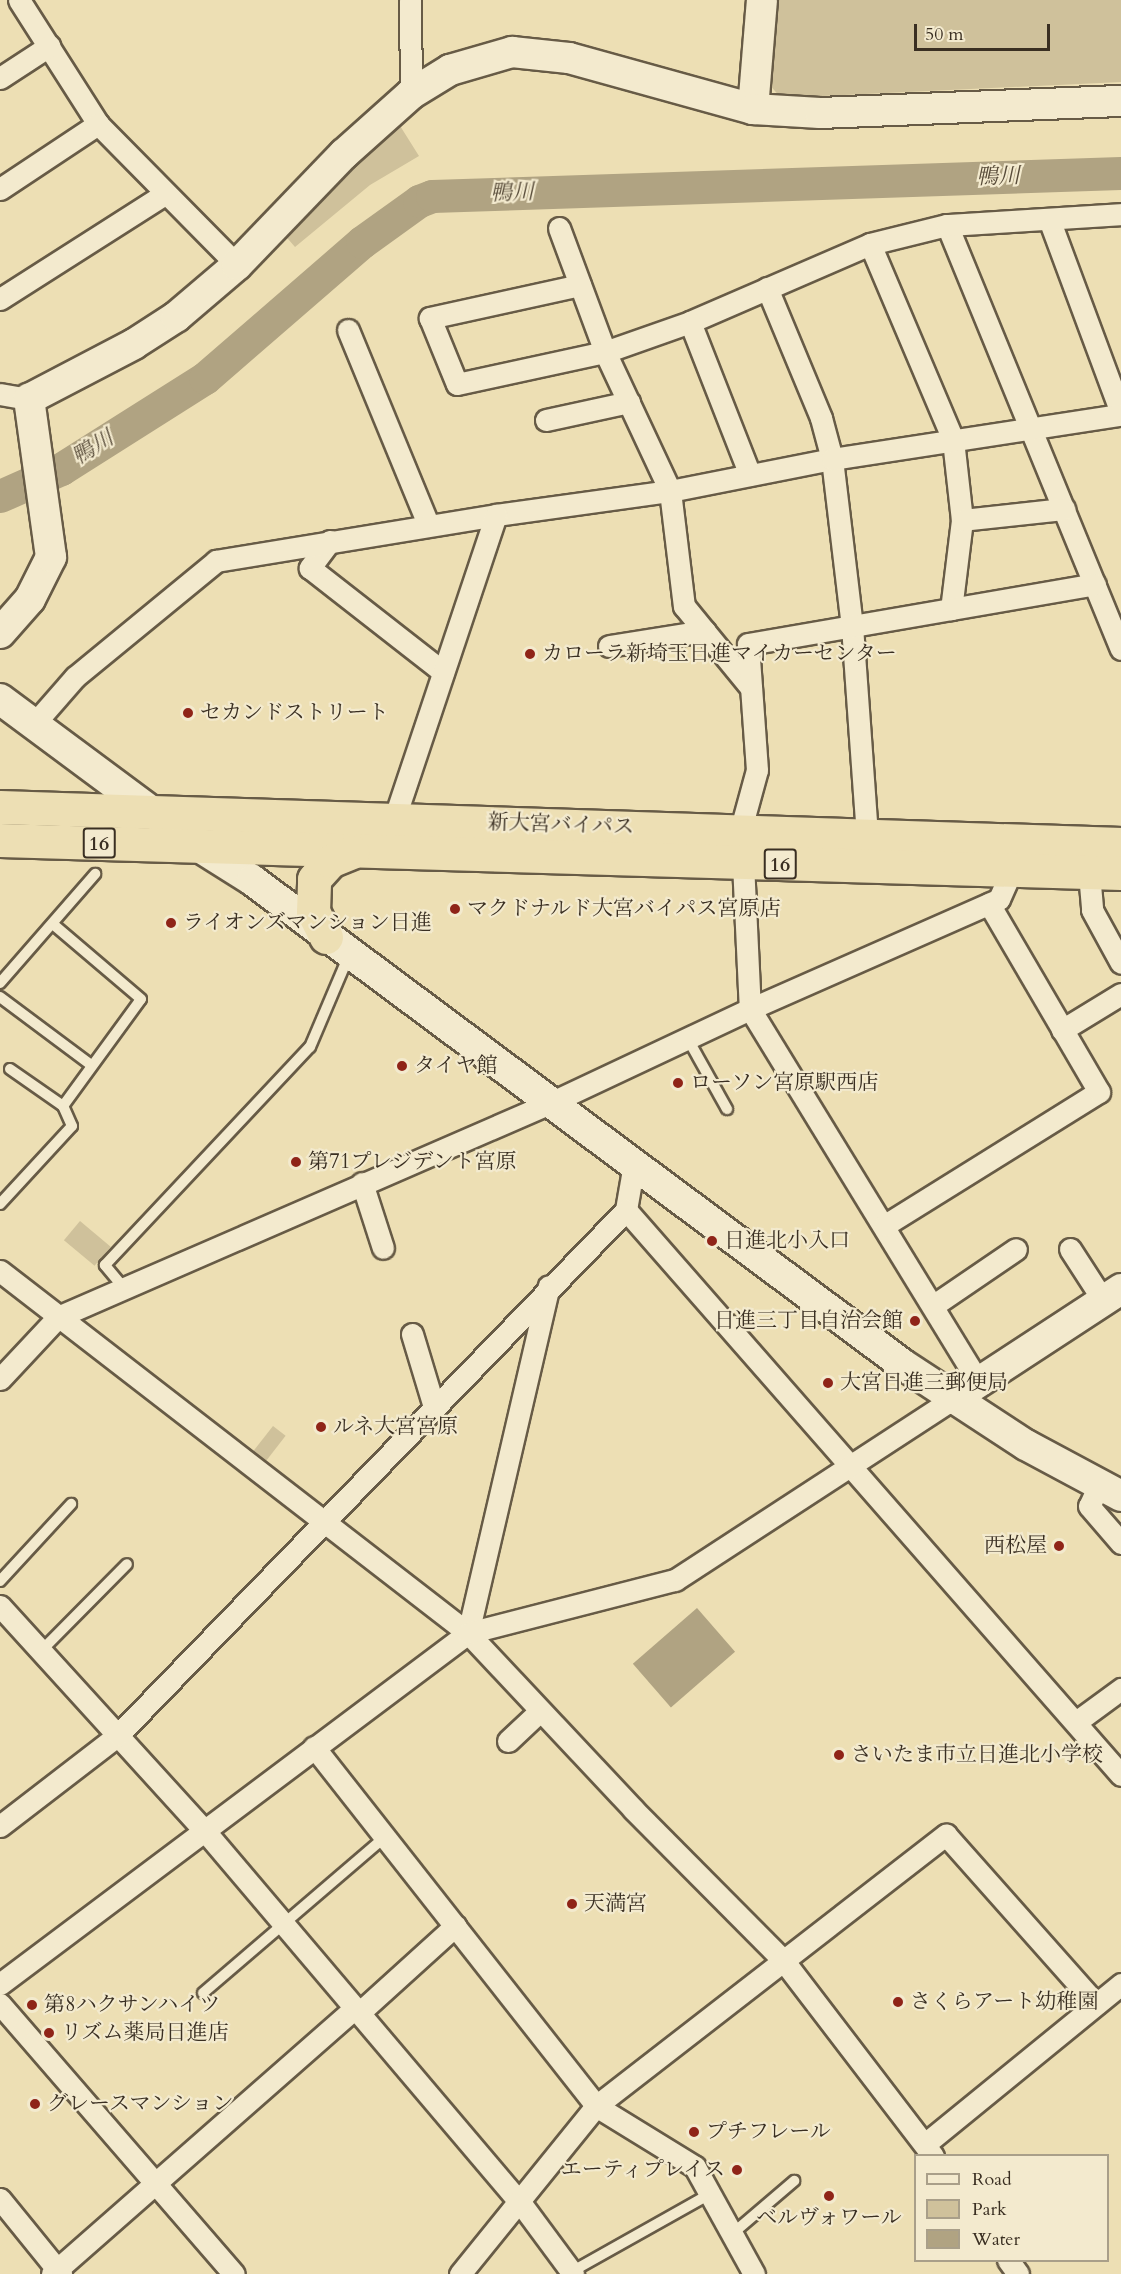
<!DOCTYPE html>
<meta charset="utf-8">
<style>
body{margin:0}
#map{position:relative;width:1121px;height:2274px;overflow:hidden;background:#eddfb4;font-family:Cardo,"Noto Serif JP",serif}
div>[style]{position:absolute}
[style*='--x']{left:calc(var(--x)*1px);top:calc(var(--y)*1px);width:calc(var(--w)*1px);rotate:calc(var(--a)*1deg)}
.green>*{inset:0;background:#cfc19b;transform-origin:0 0}
.water>*{inset:0;background:#b0a382;transform-origin:0 0}
.river>*{height:33px;margin:-16.5px;padding:0 16.5px;transform-origin:16.5px;border-radius:16.5px;background:#b0a382}
.roads{filter:drop-shadow(2px 0 #675b46) drop-shadow(-2px 0 #675b46) drop-shadow(0 2px #675b46) drop-shadow(0 -2px #675b46)}
.lane>*{height:10px;margin:-5px;padding:0 5px;transform-origin:5px;border-radius:5px;background:#f3eace}
.street>*{height:21px;margin:-10.5px;padding:0 10.5px;transform-origin:10.5px;border-radius:10.5px;background:#f3eace}
.secondary>*{height:30px;margin:-15px;padding:0 15px;transform-origin:15px;border-radius:15px;background:#f3eace}
.highway>*{height:33px;margin:-16.5px;padding:0 16.5px;transform-origin:16.5px;border-radius:16.5px;background:#eddfb4}
.dots>*{width:16px;height:16px;translate:-50% -50%;box-sizing:border-box;border:3px solid #f3eace;border-radius:50%}
span{translate:-50% -50%;white-space:nowrap;text-align:center;line-height:1.15;-webkit-text-stroke:4.5px #f3eace;paint-order:stroke}
.shield-label span{padding:2px 4px;background:#f3eace;border:2px solid;border-radius:4px;-webkit-text-stroke-width:0}
.shield-label{font-size:20px;color:#3a2f22;font-weight:700}
.poi-label{font-size:21px;color:#3a2f22}
.left{translate:0 -50%;text-align:left}
.right{translate:-100% -50%;text-align:right}
.street-label{font-size:21px;color:#3a2f22}
.water-label{font-size:22px;color:#584c3a;font-style:italic}
.legend{position:absolute;left:914px;top:2154px;width:195px;height:108px;box-sizing:border-box;background:#f3eace;border:2px solid #a99f89;margin:0;padding:8px 10px;list-style:none;font-size:18px;color:#3a2f22}
.legend li{display:flex;align-items:center;gap:12px;height:30px}
.legend b{width:30px;border:2px solid #a99f89}
.scale{position:absolute;left:914px;top:24px;width:136px;height:27px;box-sizing:border-box;border:3px solid #3a2f22;border-top:0;padding-left:8px;font-size:18px;line-height:21px;white-space:nowrap;color:#3a2f22;-webkit-text-stroke:4px #f3eace;paint-order:stroke}
</style>
<div id="map">
<div class="green">
<i style="clip-path:polygon(779px 0,1121px 0,1121px 82px,781px 98px,768px 83px)"></i>
<i style="clip-path:polygon(397px 121px,419px 156px,370px 185px,295px 247px,282px 232px)"></i>
<i style="left:80px;top:1221px;width:40px;height:25px;rotate:40deg"></i>
<i style="left:273px;top:1426px;width:16px;height:34px;rotate:38deg"></i>
</div>
<div class="water">
<i style="left:697px;top:1608px;width:58px;height:85px;rotate:49deg"></i>
</div>
<div class="river">
<i style="--x:0;--y:496;--w:67;--a:-23.9"></i>
<i style="--x:61;--y:469;--w:170;--a:-32.3"></i>
<i style="--x:205;--y:378;--w:208;--a:-40.9"></i>
<i style="--x:362;--y:242;--w:70;--a:-35.7"></i>
<i style="--x:419;--y:201;--w:14;--a:-21"></i>
<i style="--x:432;--y:196;--w:689;--a:-1.91"></i>
</div>
<div class="roads">
<div class="lane">
<i style="--x:0;--y:983;--w:145;--a:-48.9"></i>
<i style="--x:0;--y:997;--w:112;--a:36.7"></i>
<i style="--x:689;--y:1041;--w:78;--a:60.8"></i>
<i style="--x:10;--y:1069;--w:65;--a:34.9"></i>
<i style="--x:0;--y:1204;--w:106;--a:-47.3"></i>
<i style="--x:72;--y:1126;--w:22;--a:-114"></i>
<i style="--x:63;--y:1106;--w:132;--a:-53.9"></i>
<i style="--x:141;--y:999;--w:116;--a:-139.6"></i>
<i style="--x:124;--y:1288;--w:30;--a:-130"></i>
<i style="--x:105;--y:1265;--w:299;--a:-46.8"></i>
<i style="--x:310;--y:1047;--w:100;--a:-67"></i>
<i style="--x:0;--y:1581;--w:105;--a:-47.3"></i>
<i style="--x:41;--y:1651;--w:122;--a:-45.3"></i>
<i style="--x:203;--y:1993;--w:240;--a:-40.6"></i>
<i style="--x:732;--y:2234;--w:82;--a:-40.5"></i>
<i style="--x:571;--y:2272;--w:159;--a:-29.3"></i>
</div>
<div class="street">
<i style="--x:19;--y:0;--w:147;--a:57.5"></i>
<i style="--x:98;--y:124;--w:198;--a:45.4"></i>
<i style="--x:410;--y:0;--w:94;--a:89.4"></i>
<i style="--x:0;--y:78;--w:59;--a:-33.1"></i>
<i style="--x:0;--y:189;--w:118;--a:-33.6"></i>
<i style="--x:1049;--y:219;--w:207;--a:69.6"></i>
<i style="--x:947;--y:225;--w:458;--a:67.7"></i>
<i style="--x:559;--y:228;--w:132;--a:69.6"></i>
<i style="--x:605;--y:352;--w:153;--a:64.9"></i>
<i style="--x:670;--y:491;--w:116;--a:83.1"></i>
<i style="--x:684;--y:606;--w:106;--a:50.7"></i>
<i style="--x:870;--y:244;--w:213;--a:67"></i>
<i style="--x:953;--y:440;--w:81;--a:83.6"></i>
<i style="--x:962;--y:520;--w:90;--a:97"></i>
<i style="--x:580;--y:285;--w:154;--a:167.6"></i>
<i style="--x:430;--y:318;--w:71;--a:67.8"></i>
<i style="--x:457;--y:384;--w:151;--a:-12.2"></i>
<i style="--x:605;--y:352;--w:90;--a:-19.4"></i>
<i style="--x:690;--y:322;--w:196;--a:-23.4"></i>
<i style="--x:870;--y:244;--w:79;--a:-13.9"></i>
<i style="--x:947;--y:225;--w:174;--a:-3.6"></i>
<i style="--x:767;--y:288;--w:141;--a:67.4"></i>
<i style="--x:821;--y:418;--w:42;--a:75"></i>
<i style="--x:832;--y:459;--w:168;--a:83.2"></i>
<i style="--x:852;--y:626;--w:212;--a:85.9"></i>
<i style="--x:0;--y:299;--w:196;--a:-32.5"></i>
<i style="--x:690;--y:322;--w:164;--a:68.6"></i>
<i style="--x:348;--y:330;--w:210;--a:67.6"></i>
<i style="--x:0;--y:394;--w:29;--a:10"></i>
<i style="--x:546;--y:420;--w:85;--a:-12.2"></i>
<i style="--x:496;--y:515;--w:176;--a:-7.9"></i>
<i style="--x:670;--y:491;--w:165;--a:-11.2"></i>
<i style="--x:832;--y:459;--w:292;--a:-8.7"></i>
<i style="--x:962;--y:520;--w:103;--a:-6.2"></i>
<i style="--x:330;--y:541;--w:34;--a:127"></i>
<i style="--x:310;--y:568;--w:169;--a:38"></i>
<i style="--x:609;--y:646;--w:97;--a:-8.9"></i>
<i style="--x:34;--y:724;--w:62;--a:-48.9"></i>
<i style="--x:75;--y:677;--w:183;--a:-39.4"></i>
<i style="--x:216;--y:561;--w:284;--a:-9.3"></i>
<i style="--x:496;--y:515;--w:321;--a:108.5"></i>
<i style="--x:740;--y:832;--w:64;--a:-74.7"></i>
<i style="--x:757;--y:770;--w:126;--a:-94.1"></i>
<i style="--x:748;--y:644;--w:352;--a:-9.8"></i>
<i style="--x:743;--y:863;--w:146;--a:87.3"></i>
<i style="--x:750;--y:1009;--w:438;--a:58.5"></i>
<i style="--x:1089;--y:873;--w:37;--a:85"></i>
<i style="--x:1092;--y:910;--w:60;--a:61.3"></i>
<i style="--x:1062;--y:1030;--w:69;--a:-31.4"></i>
<i style="--x:634;--y:1164;--w:47;--a:99.9"></i>
<i style="--x:626;--y:1210;--w:751;--a:48.78"></i>
<i style="--x:362;--y:1183;--w:68;--a:72.1"></i>
<i style="--x:885;--y:1225;--w:252;--a:-31.9"></i>
<i style="--x:1099;--y:1092;--w:218;--a:-120.3"></i>
<i style="--x:1070;--y:1249;--w:61;--a:57.1"></i>
<i style="--x:0;--y:1271;--w:592;--a:37.72"></i>
<i style="--x:468;--y:1633;--w:241;--a:46.8"></i>
<i style="--x:633;--y:1809;--w:213;--a:45.2"></i>
<i style="--x:783;--y:1960;--w:247;--a:52.6"></i>
<i style="--x:934;--y:1305;--w:99;--a:-34.3"></i>
<i style="--x:412;--y:1334;--w:76;--a:73.2"></i>
<i style="--x:0;--y:1379;--w:85;--a:-46.9"></i>
<i style="--x:58;--y:1317;--w:537;--a:-23.51"></i>
<i style="--x:550;--y:1103;--w:221;--a:-25.2"></i>
<i style="--x:750;--y:1009;--w:272;--a:-23.8"></i>
<i style="--x:999;--y:899;--w:30;--a:-66"></i>
<i style="--x:1099;--y:1485;--w:23;--a:115"></i>
<i style="--x:1089;--y:1506;--w:49;--a:49.1"></i>
<i style="--x:0;--y:1606;--w:303;--a:47.7"></i>
<i style="--x:204;--y:1830;--w:487;--a:49.7"></i>
<i style="--x:519;--y:2201;--w:91;--a:53.5"></i>
<i style="--x:468;--y:1633;--w:356;--a:-76.9"></i>
<i style="--x:1076;--y:1722;--w:56;--a:-36.3"></i>
<i style="--x:508;--y:1741;--w:44;--a:-43.2"></i>
<i style="--x:314;--y:1747;--w:457;--a:51.8"></i>
<i style="--x:596;--y:2106;--w:116;--a:31.6"></i>
<i style="--x:695;--y:2167;--w:122;--a:61.1"></i>
<i style="--x:0;--y:1826;--w:149;--a:-37.6"></i>
<i style="--x:118;--y:1735;--w:731;--a:-45.94"></i>
<i style="--x:0;--y:1984;--w:585;--a:-36.87"></i>
<i style="--x:468;--y:1633;--w:214;--a:-14.4"></i>
<i style="--x:675;--y:1580;--w:332;--a:-33.1"></i>
<i style="--x:0;--y:2004;--w:357;--a:49.1"></i>
<i style="--x:359;--y:2013;--w:130;--a:-42.2"></i>
<i style="--x:925;--y:2144;--w:253;--a:-39.2"></i>
<i style="--x:0;--y:2199;--w:97;--a:50.9"></i>
<i style="--x:1008;--y:2260;--w:17;--a:54"></i>
<i style="--x:52;--y:2274;--w:403;--a:-41.3"></i>
<i style="--x:460;--y:2274;--w:216;--a:-51"></i>
<i style="--x:596;--y:2106;--w:443;--a:-37.8"></i>
<i style="--x:946;--y:1835;--w:226;--a:48.4"></i>
</div>
<div class="secondary">
<i style="--x:753;--y:109;--w:109;--a:-85.3"></i>
<i style="--x:0;--y:633;--w:45;--a:-48.6"></i>
<i style="--x:30;--y:599;--w:47;--a:-63.4"></i>
<i style="--x:51;--y:557;--w:160;--a:-97.9"></i>
<i style="--x:29;--y:399;--w:119;--a:-27.6"></i>
<i style="--x:134;--y:344;--w:50;--a:-32.7"></i>
<i style="--x:176;--y:317;--w:80;--a:-40.4"></i>
<i style="--x:237;--y:265;--w:154;--a:-46.1"></i>
<i style="--x:344;--y:154;--w:90;--a:-41.8"></i>
<i style="--x:411;--y:94;--w:46;--a:-31.6"></i>
<i style="--x:450;--y:70;--w:65;--a:-16.2"></i>
<i style="--x:512;--y:52;--w:57;--a:6"></i>
<i style="--x:569;--y:58;--w:191;--a:15.5"></i>
<i style="--x:753;--y:109;--w:67;--a:3.4"></i>
<i style="--x:820;--y:113;--w:301;--a:-2.3"></i>
<i style="--x:0;--y:699;--w:247;--a:36.6"></i>
<i style="--x:198;--y:846;--w:64;--a:32.2"></i>
<i style="--x:252;--y:880;--w:810;--a:36.67"></i>
<i style="--x:902;--y:1364;--w:148;--a:33.2"></i>
<i style="--x:1026;--y:1445;--w:108;--a:28.2"></i>
<i style="--x:953;--y:1399;--w:201;--a:-33.2"></i>
</div>
<div class="highway">
<i style="--x:0;--y:807;--w:1122;--a:1.89"></i>
<i style="--x:0;--y:840;--w:1121;--a:1.69"></i>
<i style="--x:326;--y:937;--w:28;--a:-117"></i>
<i style="--x:313;--y:912;--w:33;--a:-88"></i>
<i style="--x:314;--y:879;--w:24;--a:-48"></i>
<i style="--x:330;--y:861;--w:24;--a:-22"></i>
</div>
</div>
<div class="dots">
<i style="left:530px;top:654px;background:#8f2418"></i>
<i style="left:188px;top:713px;background:#8f2418"></i>
<i style="left:455px;top:909px;background:#8f2418"></i>
<i style="left:171px;top:923px;background:#8f2418"></i>
<i style="left:402px;top:1066px;background:#8f2418"></i>
<i style="left:678px;top:1083px;background:#8f2418"></i>
<i style="left:296px;top:1162px;background:#8f2418"></i>
<i style="left:712px;top:1241px;background:#8f2418"></i>
<i style="left:915px;top:1321px;background:#8f2418"></i>
<i style="left:828px;top:1383px;background:#8f2418"></i>
<i style="left:321px;top:1427px;background:#8f2418"></i>
<i style="left:1059px;top:1546px;background:#8f2418"></i>
<i style="left:839px;top:1755px;background:#8f2418"></i>
<i style="left:572px;top:1904px;background:#8f2418"></i>
<i style="left:898px;top:2002px;background:#8f2418"></i>
<i style="left:32px;top:2005px;background:#8f2418"></i>
<i style="left:49px;top:2033px;background:#8f2418"></i>
<i style="left:35px;top:2104px;background:#8f2418"></i>
<i style="left:694px;top:2132px;background:#8f2418"></i>
<i style="left:737px;top:2170px;background:#8f2418"></i>
<i style="left:829px;top:2196px;background:#8f2418"></i>
</div>
<div class="shield-label">
<span style="left:99px;top:843px">16</span>
<span style="left:780px;top:864px">16</span>
</div>
<div class="poi-label">
<span class="left" style="left:542px;top:654px">カローラ新埼玉日進マイカーセンター</span>
<span class="left" style="left:200px;top:713px">セカンドストリート</span>
<span class="left" style="left:467px;top:909px">マクドナルド大宮バイパス宮原店</span>
<span class="left" style="left:183px;top:923px">ライオンズマンション日進</span>
<span class="left" style="left:414px;top:1066px">タイヤ館</span>
<span class="left" style="left:690px;top:1083px">ローソン宮原駅西店</span>
<span class="left" style="left:308px;top:1162px">第71プレジデント宮原</span>
<span class="left" style="left:724px;top:1241px">日進北小入口</span>
<span class="right" style="left:903px;top:1321px">日進三丁目自治会館</span>
<span class="left" style="left:840px;top:1383px">大宮日進三郵便局</span>
<span class="left" style="left:333px;top:1427px">ルネ大宮宮原</span>
<span class="right" style="left:1047px;top:1546px">西松屋</span>
<span class="left" style="left:851px;top:1755px">さいたま市立日進北小学校</span>
<span class="left" style="left:584px;top:1904px">天満宮</span>
<span class="left" style="left:910px;top:2002px">さくらアート幼稚園</span>
<span class="left" style="left:44px;top:2005px">第8ハクサンハイツ</span>
<span class="left" style="left:61px;top:2033px">リズム薬局日進店</span>
<span class="left" style="left:47px;top:2104px">グレースマンション</span>
<span class="left" style="left:706px;top:2132px">プチフレール</span>
<span class="right" style="left:725px;top:2170px">エーティプレイス</span>
<span style="left:829px;top:2218px">ベルヴォワール</span>
</div>
<div class="street-label">
<span style="left:561px;top:825px;rotate:2deg">新大宮バイパス</span>
</div>
<div class="water-label">
<span style="left:998px;top:177px;rotate:-2deg">鴨川</span>
<span style="left:512px;top:193px;rotate:-2deg">鴨川</span>
<span style="left:93px;top:448px;rotate:-32deg">鴨川</span>
</div>
<ul class="legend">
<li><b style="height:8px;background:#f3eace"></b>Road</li>
<li><b style="height:16px;background:#cfc19b"></b>Park</li>
<li><b style="height:16px;background:#b0a382"></b>Water</li>
</ul>
<div class="scale">50 m</div>
</div>
